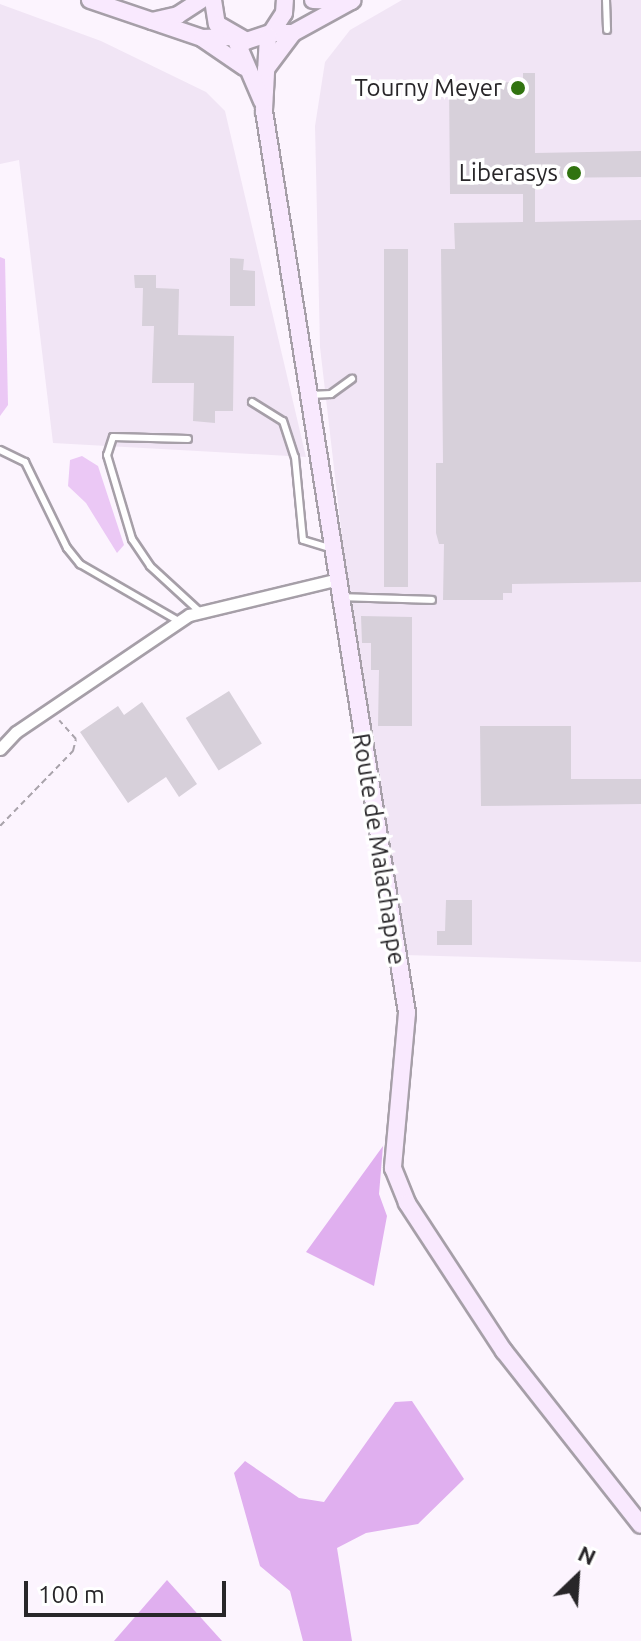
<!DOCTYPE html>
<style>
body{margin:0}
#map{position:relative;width:641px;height:1641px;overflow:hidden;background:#fcf4fe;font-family:Ubuntu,sans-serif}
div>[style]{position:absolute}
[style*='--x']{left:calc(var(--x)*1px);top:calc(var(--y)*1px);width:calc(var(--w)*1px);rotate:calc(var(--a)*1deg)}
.built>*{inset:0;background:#f1e5f5}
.green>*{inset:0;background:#e0afef}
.water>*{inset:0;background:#ebc8f5}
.building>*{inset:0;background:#d7d0da;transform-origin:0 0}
.path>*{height:2px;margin-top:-1px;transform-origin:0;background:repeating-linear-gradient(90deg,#a9a3ab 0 6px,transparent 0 10px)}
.roads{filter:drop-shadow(2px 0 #a69fa8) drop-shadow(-2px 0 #a69fa8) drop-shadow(0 2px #a69fa8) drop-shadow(0 -2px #a69fa8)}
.lane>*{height:6px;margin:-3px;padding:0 3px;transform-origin:3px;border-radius:3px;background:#fff}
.street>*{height:11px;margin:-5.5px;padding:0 5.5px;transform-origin:5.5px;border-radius:5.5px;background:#fff}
.secondary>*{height:16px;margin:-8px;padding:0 8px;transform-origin:8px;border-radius:8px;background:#f9e9fe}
.dots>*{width:22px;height:22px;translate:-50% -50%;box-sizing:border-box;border:4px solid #fff;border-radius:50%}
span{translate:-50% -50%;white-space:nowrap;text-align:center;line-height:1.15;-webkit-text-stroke:7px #fff;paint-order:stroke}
.poi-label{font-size:24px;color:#282629}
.right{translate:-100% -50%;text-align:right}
.street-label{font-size:24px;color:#282629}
.north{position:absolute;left:537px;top:1537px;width:80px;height:80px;-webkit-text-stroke:6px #fff;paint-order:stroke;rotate:25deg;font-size:22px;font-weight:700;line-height:32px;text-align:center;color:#282629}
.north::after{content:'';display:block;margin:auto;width:28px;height:36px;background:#282629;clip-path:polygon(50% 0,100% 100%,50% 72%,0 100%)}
.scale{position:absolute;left:24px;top:1581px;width:202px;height:36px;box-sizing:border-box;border:4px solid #282629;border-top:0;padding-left:10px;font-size:24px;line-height:28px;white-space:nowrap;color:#282629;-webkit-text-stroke:6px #fff;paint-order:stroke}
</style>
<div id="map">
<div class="built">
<i style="clip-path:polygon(402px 0,641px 0,641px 962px,405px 955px,351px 615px,320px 347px,315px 126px,325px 62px,350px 30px)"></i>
<i style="clip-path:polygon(0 4px,101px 41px,206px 92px,225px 111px,306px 457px,53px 443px,19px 160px,0 164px)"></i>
</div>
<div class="green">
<i style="clip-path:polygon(383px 1146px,379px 1194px,387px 1216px,374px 1286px,306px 1252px)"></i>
<i style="clip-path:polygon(412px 1401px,464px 1479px,418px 1524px,366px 1533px,337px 1548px,352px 1641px,303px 1641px,290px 1591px,260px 1566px,234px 1473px,245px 1461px,299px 1498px,324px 1502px,395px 1402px)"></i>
<i style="clip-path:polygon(167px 1580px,222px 1641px,114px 1641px)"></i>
</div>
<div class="water">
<i style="clip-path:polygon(0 257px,5px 259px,8px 405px,0 416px)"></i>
<i style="clip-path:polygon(82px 456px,98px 466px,124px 545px,117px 553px,86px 503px,68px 486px,70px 460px)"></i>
</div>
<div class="building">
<i style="clip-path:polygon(523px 73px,535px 73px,535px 153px,641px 151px,641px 177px,535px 178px,535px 222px,641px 220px,641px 582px,512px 584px,512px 593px,503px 593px,503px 600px,443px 600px,444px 544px,439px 544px,436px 533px,436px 463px,443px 463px,441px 249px,455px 249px,454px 223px,523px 222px,523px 194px,450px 194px,449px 83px,523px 82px)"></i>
<i style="left:384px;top:249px;width:24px;height:338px"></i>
<i style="clip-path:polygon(230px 258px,244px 259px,243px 270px,255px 271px,255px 306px,230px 306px)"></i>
<i style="clip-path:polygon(134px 275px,156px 275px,156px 288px,179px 289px,178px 335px,234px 336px,233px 411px,215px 411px,215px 423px,193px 421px,194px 383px,152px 383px,154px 326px,142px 326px,143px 288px,135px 288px)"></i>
<i style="clip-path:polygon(361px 616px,412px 617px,412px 726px,378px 726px,379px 670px,371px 670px,371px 643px,362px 643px)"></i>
<i style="left:229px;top:691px;width:62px;height:51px;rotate:58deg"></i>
<i style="clip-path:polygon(142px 702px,197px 784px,179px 797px,166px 777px,128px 803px,80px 732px,118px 706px,124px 715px)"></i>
<i style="clip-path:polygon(480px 726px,571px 726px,571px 779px,641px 779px,641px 804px,481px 806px)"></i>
<i style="clip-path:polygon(446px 900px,472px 900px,472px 945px,437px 945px,437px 931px,445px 931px)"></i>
</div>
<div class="path">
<i style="--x:0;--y:826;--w:105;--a:-45.8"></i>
<i style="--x:73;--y:751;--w:12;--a:-76"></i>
<i style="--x:76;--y:739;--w:25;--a:-132"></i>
</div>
<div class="roads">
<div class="lane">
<i style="--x:606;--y:0;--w:30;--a:88"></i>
<i style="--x:310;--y:395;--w:21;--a:-3"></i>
<i style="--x:331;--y:394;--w:26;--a:-36"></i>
<i style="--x:252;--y:402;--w:36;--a:32"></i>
<i style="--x:283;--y:421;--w:38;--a:72"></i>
<i style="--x:295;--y:457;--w:83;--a:84.5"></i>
<i style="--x:303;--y:540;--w:28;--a:17"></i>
<i style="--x:188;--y:439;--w:75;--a:-178.5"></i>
<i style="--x:113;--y:437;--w:19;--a:108"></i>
<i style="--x:107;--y:455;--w:88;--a:73.4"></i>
<i style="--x:132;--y:539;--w:32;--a:56"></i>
<i style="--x:150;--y:566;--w:68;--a:42.6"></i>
<i style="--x:0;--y:450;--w:28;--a:26"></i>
<i style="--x:25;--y:462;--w:96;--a:64"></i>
<i style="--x:67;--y:548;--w:21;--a:51"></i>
<i style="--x:80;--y:564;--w:116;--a:30.1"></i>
<i style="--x:341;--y:597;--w:91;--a:1.9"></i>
</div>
<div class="street">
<i style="--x:0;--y:749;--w:23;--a:-47"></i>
<i style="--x:16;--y:732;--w:209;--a:-34.1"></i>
<i style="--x:189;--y:615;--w:150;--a:-13.5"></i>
</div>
<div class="secondary">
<i style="--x:90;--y:0;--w:118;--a:18.7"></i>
<i style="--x:202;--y:38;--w:30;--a:-2"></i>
<i style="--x:213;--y:0;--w:24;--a:81"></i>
<i style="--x:217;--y:24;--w:34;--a:30"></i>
<i style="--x:246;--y:41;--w:26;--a:-18"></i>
<i style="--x:271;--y:33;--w:24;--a:-57"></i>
<i style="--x:284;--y:13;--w:13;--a:-86"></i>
<i style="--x:313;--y:0;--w:38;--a:2"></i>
<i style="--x:152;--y:21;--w:27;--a:-13"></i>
<i style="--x:178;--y:15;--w:27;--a:-33"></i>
<i style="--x:271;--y:33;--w:22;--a:0"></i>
<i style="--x:293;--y:33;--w:68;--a:-28.8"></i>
<i style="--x:268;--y:36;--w:75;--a:93.1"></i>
<i style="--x:264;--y:111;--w:913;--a:80.99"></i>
<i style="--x:407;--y:1013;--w:156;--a:95.2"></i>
<i style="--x:393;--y:1168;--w:38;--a:68"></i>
<i style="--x:407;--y:1203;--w:177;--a:56.8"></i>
<i style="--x:504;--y:1351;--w:221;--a:51.8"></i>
<i style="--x:235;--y:38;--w:69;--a:66.8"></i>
<i style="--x:203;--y:39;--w:50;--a:34.3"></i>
<i style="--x:266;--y:69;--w:45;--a:-53.1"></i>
</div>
</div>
<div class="dots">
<i style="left:518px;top:88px;background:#317310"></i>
<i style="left:574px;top:173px;background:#317310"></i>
</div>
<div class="poi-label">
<span class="right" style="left:502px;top:88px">Tourny Meyer</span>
<span class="right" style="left:558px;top:173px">Liberasys</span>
</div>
<div class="street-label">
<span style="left:379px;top:849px;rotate:81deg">Route de Malachappe</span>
</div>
<div class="north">N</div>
<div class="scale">100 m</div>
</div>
